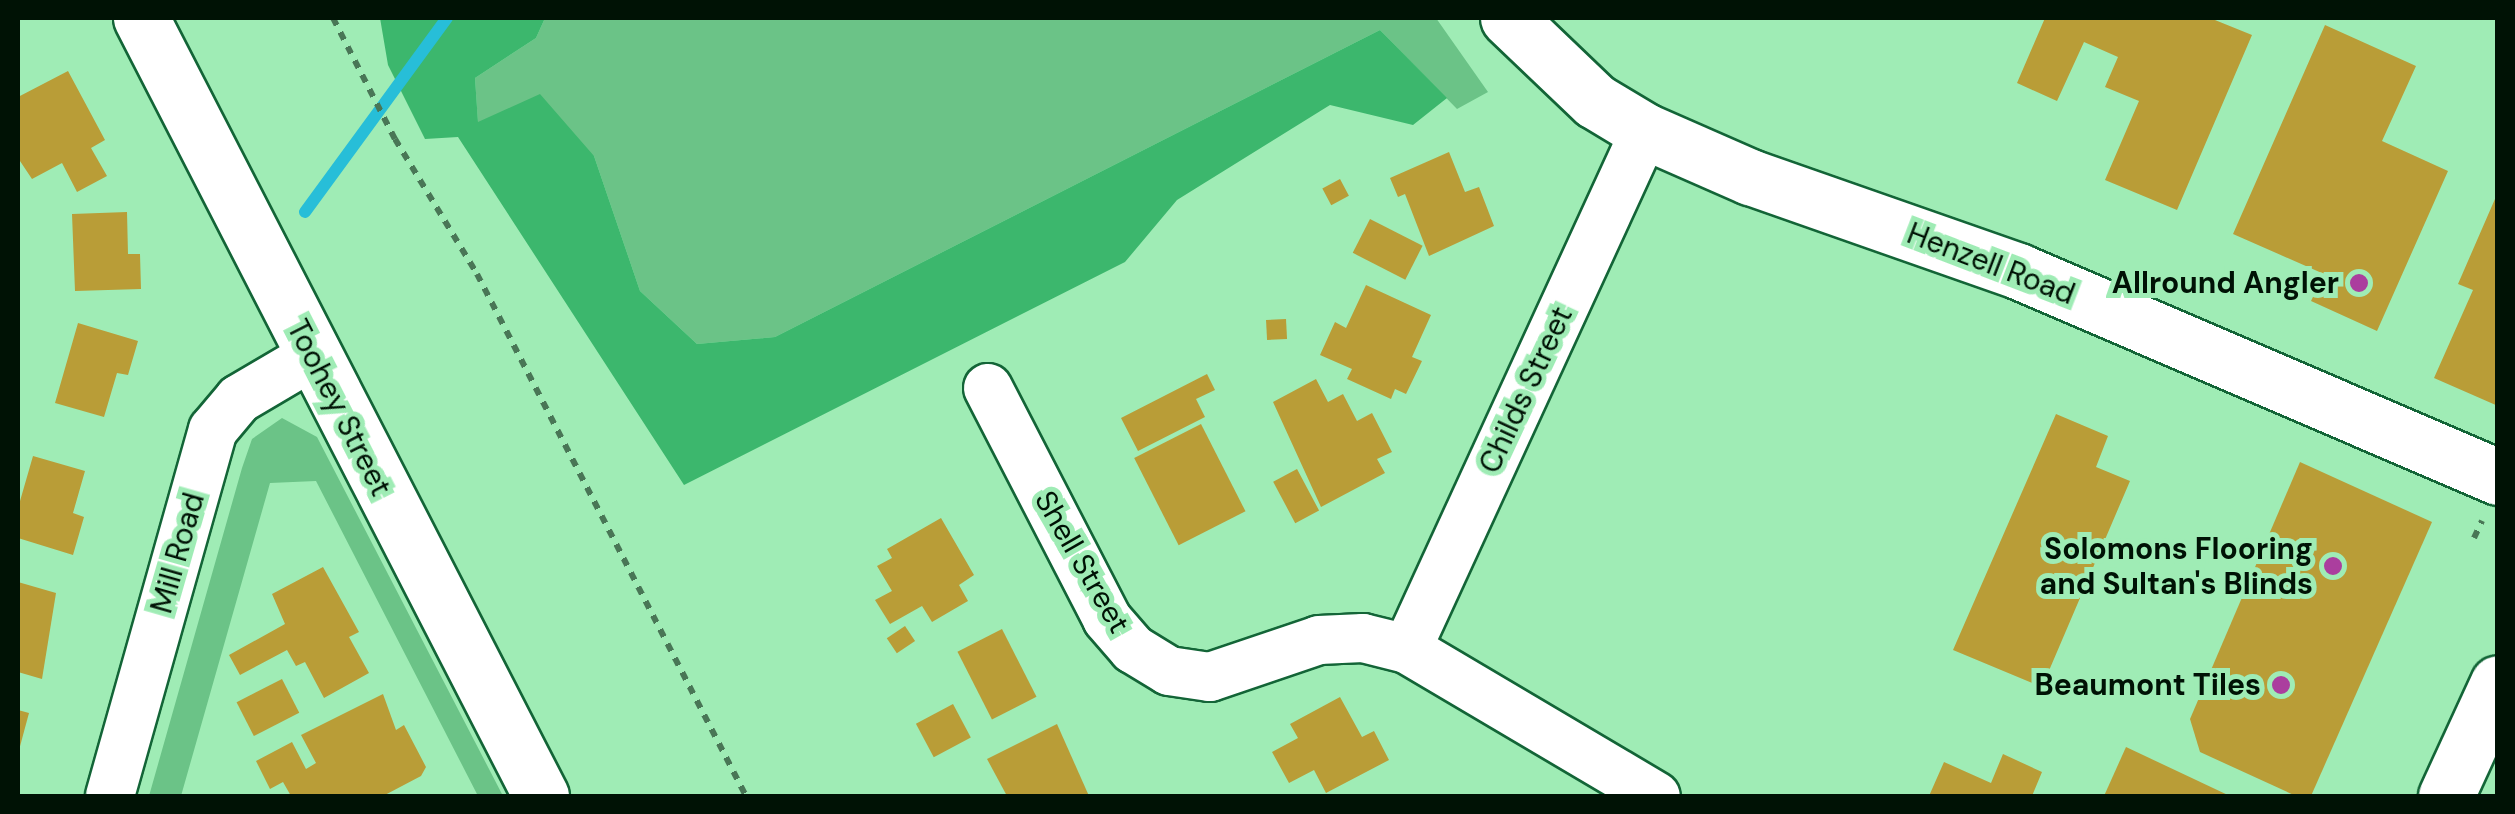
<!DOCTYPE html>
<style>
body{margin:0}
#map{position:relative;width:2515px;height:814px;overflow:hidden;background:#9fecb5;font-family:"DM Sans",sans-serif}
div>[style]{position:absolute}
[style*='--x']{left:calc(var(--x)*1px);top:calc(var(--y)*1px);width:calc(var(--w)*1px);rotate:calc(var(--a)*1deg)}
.green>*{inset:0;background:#6bc387}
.forest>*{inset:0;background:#3cb76d}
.stream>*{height:12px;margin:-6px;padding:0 6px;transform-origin:6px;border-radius:6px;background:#27bed8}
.building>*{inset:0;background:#b99d37;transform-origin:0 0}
.path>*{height:6px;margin-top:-3px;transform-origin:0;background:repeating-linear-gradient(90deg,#497656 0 8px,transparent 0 16px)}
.roads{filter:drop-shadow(2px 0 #136537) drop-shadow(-2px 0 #136537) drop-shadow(0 2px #136537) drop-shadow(0 -2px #136537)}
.street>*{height:48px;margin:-24px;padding:0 24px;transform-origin:24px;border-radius:24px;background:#fff}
.secondary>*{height:55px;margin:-27.5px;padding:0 27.5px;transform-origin:27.5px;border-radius:27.5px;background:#fff}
.primary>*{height:55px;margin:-27.5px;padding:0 27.5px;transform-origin:27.5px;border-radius:27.5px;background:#fff}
.dots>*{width:28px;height:28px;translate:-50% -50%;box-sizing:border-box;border:5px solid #9fecb5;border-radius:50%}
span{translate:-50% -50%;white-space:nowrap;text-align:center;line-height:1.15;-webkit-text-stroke:10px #9fecb5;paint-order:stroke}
.street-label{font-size:30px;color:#001205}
.poi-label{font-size:30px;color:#001205;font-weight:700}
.right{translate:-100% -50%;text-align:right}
.frame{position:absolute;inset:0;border:20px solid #001205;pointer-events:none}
</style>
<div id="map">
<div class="green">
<i style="clip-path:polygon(545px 18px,1436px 18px,1488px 92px,1457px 109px,1380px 30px,775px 337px,697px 344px,640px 291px,594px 156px,478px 123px,475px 78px,536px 38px)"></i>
<i style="clip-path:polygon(282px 418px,317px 437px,503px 796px,478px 796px,316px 481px,270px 483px,181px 796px,149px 796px,242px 468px,252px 439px)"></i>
</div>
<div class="forest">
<i style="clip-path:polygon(380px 18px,545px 18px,536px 38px,475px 78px,478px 122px,540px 94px,594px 156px,640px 291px,697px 344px,775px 337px,1380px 30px,1447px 98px,1413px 125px,1330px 105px,1177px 200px,1125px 262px,684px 485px,458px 137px,425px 139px,388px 65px)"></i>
</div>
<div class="stream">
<i style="--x:305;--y:212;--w:240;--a:-53.8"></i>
</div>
<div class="building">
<i style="clip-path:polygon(2045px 18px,2210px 18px,2252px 35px,2177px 210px,2105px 180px,2139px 101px,2105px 87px,2118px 57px,2084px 42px,2057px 101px,2017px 83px)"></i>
<i style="clip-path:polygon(2325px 25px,2416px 66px,2382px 141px,2448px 171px,2377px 331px,2311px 301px,2324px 274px,2233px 234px)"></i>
<i style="clip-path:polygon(68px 71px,105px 140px,91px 148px,107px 176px,77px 192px,62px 163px,32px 179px,18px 158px,18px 97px)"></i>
<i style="clip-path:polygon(1449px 152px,1465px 192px,1479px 187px,1494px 226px,1429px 256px,1405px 194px,1398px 197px,1390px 178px)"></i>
<i style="left:1340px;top:179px;width:19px;height:20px;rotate:62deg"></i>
<i style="clip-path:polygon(2498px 192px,2498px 406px,2434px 378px,2473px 290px,2458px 284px)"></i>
<i style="clip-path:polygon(127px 212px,128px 254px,140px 254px,141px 289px,75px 291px,72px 214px)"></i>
<i style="left:1370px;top:219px;width:59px;height:38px;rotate:27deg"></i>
<i style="clip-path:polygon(1366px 285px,1431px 315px,1412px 357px,1422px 361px,1406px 394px,1395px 389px,1391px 399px,1347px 379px,1352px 369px,1320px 355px,1335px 322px,1346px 328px)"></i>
<i style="left:1286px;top:319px;width:20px;height:20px;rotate:87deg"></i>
<i style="clip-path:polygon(78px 323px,138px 341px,128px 375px,117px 373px,104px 417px,55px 403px)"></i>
<i style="clip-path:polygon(1207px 374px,1215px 390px,1196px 399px,1205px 417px,1138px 451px,1121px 418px)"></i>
<i style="clip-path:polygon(1316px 379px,1328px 402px,1343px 394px,1357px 421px,1372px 413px,1392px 452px,1377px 459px,1385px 473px,1321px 507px,1273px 402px)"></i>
<i style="clip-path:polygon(2056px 414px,2108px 436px,2096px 467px,2130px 481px,2042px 687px,1953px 650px)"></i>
<i style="left:1201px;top:424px;width:98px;height:75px;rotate:63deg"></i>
<i style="clip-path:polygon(33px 456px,85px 471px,73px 513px,84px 517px,73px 555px,18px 538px,18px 508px)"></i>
<i style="clip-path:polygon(2300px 462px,2432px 522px,2311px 796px,2296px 796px,2200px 752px,2190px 719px)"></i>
<i style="left:1297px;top:469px;width:47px;height:27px;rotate:62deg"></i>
<i style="clip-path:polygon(941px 518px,974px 575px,959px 585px,968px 601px,932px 622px,922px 606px,890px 624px,875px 600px,892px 591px,877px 566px,892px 558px,887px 549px)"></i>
<i style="clip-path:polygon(323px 567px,359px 632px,349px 637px,369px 673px,324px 698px,305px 662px,296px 666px,287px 650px,240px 675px,229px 655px,285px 624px,272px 594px)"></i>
<i style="clip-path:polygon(18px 582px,56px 593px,42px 679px,18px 672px)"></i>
<i style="left:905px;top:626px;width:18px;height:22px;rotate:56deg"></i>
<i style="left:1002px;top:629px;width:76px;height:50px;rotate:63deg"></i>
<i style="left:282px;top:679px;width:38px;height:51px;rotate:63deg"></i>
<i style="clip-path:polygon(383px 694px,396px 730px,404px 725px,426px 767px,421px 776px,383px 796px,291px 796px,283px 782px,270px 789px,256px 761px,292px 742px,306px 769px,316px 763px,301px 735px)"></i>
<i style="clip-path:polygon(1340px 697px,1362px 737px,1374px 731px,1389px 760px,1326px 793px,1314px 770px,1289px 783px,1272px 752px,1298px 738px,1290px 724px)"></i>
<i style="left:953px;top:704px;width:38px;height:42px;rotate:62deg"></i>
<i style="clip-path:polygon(18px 710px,29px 713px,19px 750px,18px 749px)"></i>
<i style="clip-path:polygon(1057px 724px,1089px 796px,1007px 796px,987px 759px)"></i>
<i style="clip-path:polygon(2126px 747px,2230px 796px,2104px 796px)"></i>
<i style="clip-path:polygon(2003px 754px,2042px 772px,2032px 796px,1929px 796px,1944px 762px,1991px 783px)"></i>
</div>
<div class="path">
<i style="--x:333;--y:18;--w:136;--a:62.9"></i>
<i style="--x:395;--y:139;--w:158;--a:58.7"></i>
<i style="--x:477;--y:274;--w:587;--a:62.74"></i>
<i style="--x:2474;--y:538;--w:19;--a:-65"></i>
</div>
<div class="roads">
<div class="street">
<i style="--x:988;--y:388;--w:260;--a:62.7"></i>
<i style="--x:1107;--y:619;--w:40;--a:49"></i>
<i style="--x:1133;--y:649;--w:42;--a:31.4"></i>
<i style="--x:1169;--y:671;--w:41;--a:8.3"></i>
<i style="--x:1210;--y:677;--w:115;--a:-18.7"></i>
<i style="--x:1319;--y:640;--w:44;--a:-2.6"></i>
<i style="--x:1363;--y:638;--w:45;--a:14"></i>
<i style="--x:1407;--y:649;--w:289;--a:30.6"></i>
<i style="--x:1407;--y:649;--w:570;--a:-65.32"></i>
<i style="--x:110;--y:796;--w:380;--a:-74.3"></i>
<i style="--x:213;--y:430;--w:40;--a:-50"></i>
<i style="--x:239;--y:399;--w:85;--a:-30.5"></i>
</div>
<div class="secondary">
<i style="--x:141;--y:18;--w:875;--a:62.79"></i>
<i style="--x:1508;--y:18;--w:120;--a:43.7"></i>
<i style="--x:1595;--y:101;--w:58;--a:31"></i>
<i style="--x:1645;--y:131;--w:115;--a:23.7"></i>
<i style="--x:1750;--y:177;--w:284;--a:19.3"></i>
<i style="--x:2018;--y:271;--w:522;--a:23.23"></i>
</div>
<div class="primary">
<i style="--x:2446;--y:796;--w:124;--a:-65.3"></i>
</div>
</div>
<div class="dots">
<i style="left:2359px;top:283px;background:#ab3e9e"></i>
<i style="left:2333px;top:566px;background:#ab3e9e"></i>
<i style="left:2281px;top:685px;background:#ab3e9e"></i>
</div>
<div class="street-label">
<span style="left:1991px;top:264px;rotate:21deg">Henzell Road</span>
<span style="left:1526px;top:390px;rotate:-65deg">Childs Street</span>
<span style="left:339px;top:408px;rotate:63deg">Toohey Street</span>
<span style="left:178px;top:553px;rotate:-74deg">Mill Road</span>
<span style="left:1082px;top:562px;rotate:60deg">Shell Street</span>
</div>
<div class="poi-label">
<span class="right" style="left:2339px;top:283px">Allround Angler</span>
<span class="right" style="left:2313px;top:566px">Solomons Flooring<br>and Sultan's Blinds</span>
<span class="right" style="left:2261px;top:685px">Beaumont Tiles</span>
</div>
<div class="frame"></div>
</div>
